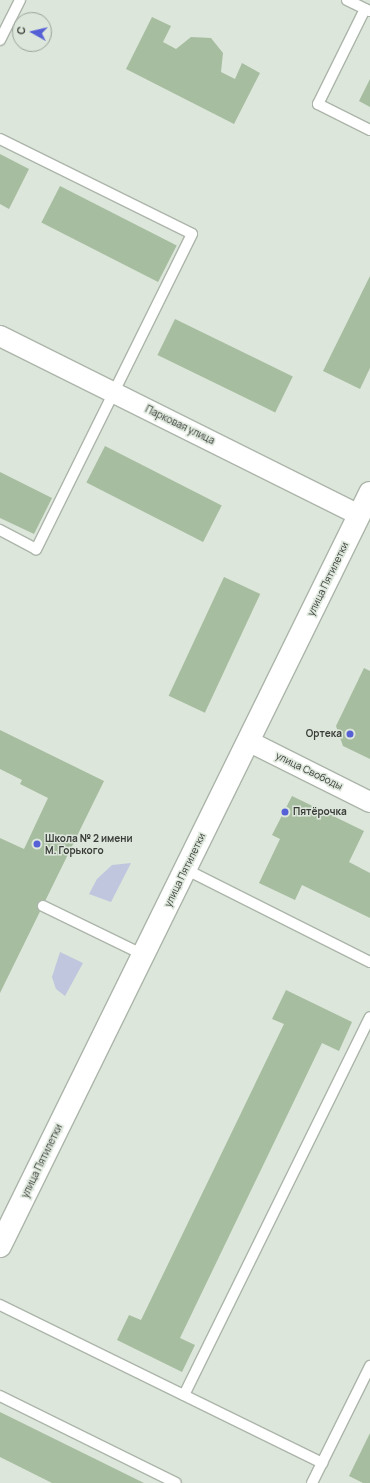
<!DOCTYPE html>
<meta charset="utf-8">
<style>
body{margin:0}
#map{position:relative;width:370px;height:1483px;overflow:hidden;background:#dce6da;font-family:Manrope,sans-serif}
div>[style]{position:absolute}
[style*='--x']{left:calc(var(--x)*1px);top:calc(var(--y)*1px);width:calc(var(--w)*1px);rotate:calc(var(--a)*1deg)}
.green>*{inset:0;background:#c0c6de}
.building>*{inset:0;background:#a6bda0;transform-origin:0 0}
.roads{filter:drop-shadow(1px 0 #acb5aa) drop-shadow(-1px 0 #acb5aa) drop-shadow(0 1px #acb5aa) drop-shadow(0 -1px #acb5aa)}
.service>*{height:10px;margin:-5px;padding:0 5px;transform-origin:5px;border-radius:5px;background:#fff}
.minor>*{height:20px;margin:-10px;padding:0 10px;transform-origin:10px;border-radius:10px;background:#fff}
.secondary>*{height:22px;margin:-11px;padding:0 11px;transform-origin:11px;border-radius:11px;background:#fff}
.dots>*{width:11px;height:11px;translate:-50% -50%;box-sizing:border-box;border:2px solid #dce6da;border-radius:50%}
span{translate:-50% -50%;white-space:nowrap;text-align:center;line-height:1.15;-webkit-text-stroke:3px #dce6da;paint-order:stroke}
.street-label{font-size:10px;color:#3a3d39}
.poi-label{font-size:10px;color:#3a3d39;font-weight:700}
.right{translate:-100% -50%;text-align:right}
.left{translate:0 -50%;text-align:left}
.north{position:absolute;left:12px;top:12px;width:40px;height:40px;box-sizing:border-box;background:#dce6da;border:1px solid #9ba29a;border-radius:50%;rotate:278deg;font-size:11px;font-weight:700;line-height:16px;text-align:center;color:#3a3d39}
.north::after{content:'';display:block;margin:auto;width:14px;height:18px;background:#5560d6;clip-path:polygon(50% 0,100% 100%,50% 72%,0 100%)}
</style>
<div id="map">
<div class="green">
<i style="clip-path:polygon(131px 863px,111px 902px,89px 894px,97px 879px,112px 865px)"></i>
<i style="clip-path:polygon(60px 952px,83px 963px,65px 996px,56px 989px,52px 977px)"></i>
</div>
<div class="building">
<i style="clip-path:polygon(152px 17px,171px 26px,163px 42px,176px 49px,191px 37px,211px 38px,223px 53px,221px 72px,235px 79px,242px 63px,260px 73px,234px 124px,126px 69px)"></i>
<i style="clip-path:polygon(370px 79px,370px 107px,359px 101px)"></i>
<i style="clip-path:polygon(0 154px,29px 169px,9px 209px,0 204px)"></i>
<i style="left:60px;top:186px;width:131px;height:41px;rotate:27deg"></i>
<i style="clip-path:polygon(370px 276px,370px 368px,360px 389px,323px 371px)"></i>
<i style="left:175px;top:319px;width:131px;height:40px;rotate:26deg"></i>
<i style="left:105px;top:446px;width:131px;height:41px;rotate:27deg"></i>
<i style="clip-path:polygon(0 472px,52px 498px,34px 534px,0 518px)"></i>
<i style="left:224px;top:577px;width:40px;height:131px;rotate:25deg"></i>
<i style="clip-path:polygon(364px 668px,370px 671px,370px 759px,343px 746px,336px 726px)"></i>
<i style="clip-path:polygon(0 730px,104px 781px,0 993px,0 838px,24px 849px,48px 798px,20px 784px,22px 780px,0 769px)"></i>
<i style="clip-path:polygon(292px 796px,364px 831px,349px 862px,370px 873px,370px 918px,302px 885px,295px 900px,259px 883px,280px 839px,272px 835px)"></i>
<i style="clip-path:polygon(286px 990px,352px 1022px,339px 1051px,322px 1043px,180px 1338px,195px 1345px,182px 1372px,117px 1340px,129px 1315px,141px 1320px,284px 1024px,272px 1019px)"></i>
<i style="clip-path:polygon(0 1412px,144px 1483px,52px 1483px,0 1457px)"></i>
<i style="clip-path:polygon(370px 1433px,370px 1483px,363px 1483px,349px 1476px)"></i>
</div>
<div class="roads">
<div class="service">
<i style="--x:347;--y:0;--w:25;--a:26"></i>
<i style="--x:365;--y:9;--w:106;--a:116.3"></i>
<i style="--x:318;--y:104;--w:58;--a:26.6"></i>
<i style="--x:0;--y:40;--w:45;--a:-63.4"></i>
<i style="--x:0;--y:139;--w:214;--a:26.3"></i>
<i style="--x:192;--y:234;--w:352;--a:116.3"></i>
<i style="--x:36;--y:549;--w:41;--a:-152.2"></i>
<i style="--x:185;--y:869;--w:207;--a:26.7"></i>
<i style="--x:43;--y:906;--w:112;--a:25.9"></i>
<i style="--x:0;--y:1305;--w:359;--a:26.1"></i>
<i style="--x:184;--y:1395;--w:421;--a:-63.8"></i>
<i style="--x:0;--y:1396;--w:196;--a:26.3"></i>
<i style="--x:312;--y:1483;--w:131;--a:-63.6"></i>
</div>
<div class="minor">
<i style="--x:0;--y:336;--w:401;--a:26.5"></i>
<i style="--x:248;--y:741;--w:136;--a:26.6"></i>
</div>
<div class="secondary">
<i style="--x:0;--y:1246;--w:839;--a:-63.83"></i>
</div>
</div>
<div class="dots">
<i style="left:350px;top:734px;background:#5560d6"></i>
<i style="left:285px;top:812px;background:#5560d6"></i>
<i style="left:37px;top:844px;background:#5560d6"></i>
</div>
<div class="street-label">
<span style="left:180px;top:425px;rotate:26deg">Парковая улица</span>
<span style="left:328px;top:579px;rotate:-64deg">улица Пятилетки</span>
<span style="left:309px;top:771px;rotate:26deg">улица Свободы</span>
<span style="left:185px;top:870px;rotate:-64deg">улица Пятилетки</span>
<span style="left:42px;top:1161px;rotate:-64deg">улица Пятилетки</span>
</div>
<div class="poi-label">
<span class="right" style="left:342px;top:734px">Ортека</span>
<span class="left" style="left:293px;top:812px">Пятёрочка</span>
<span class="left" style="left:45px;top:844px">Школа № 2 имени<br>М. Горького</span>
</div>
<div class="north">С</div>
</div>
